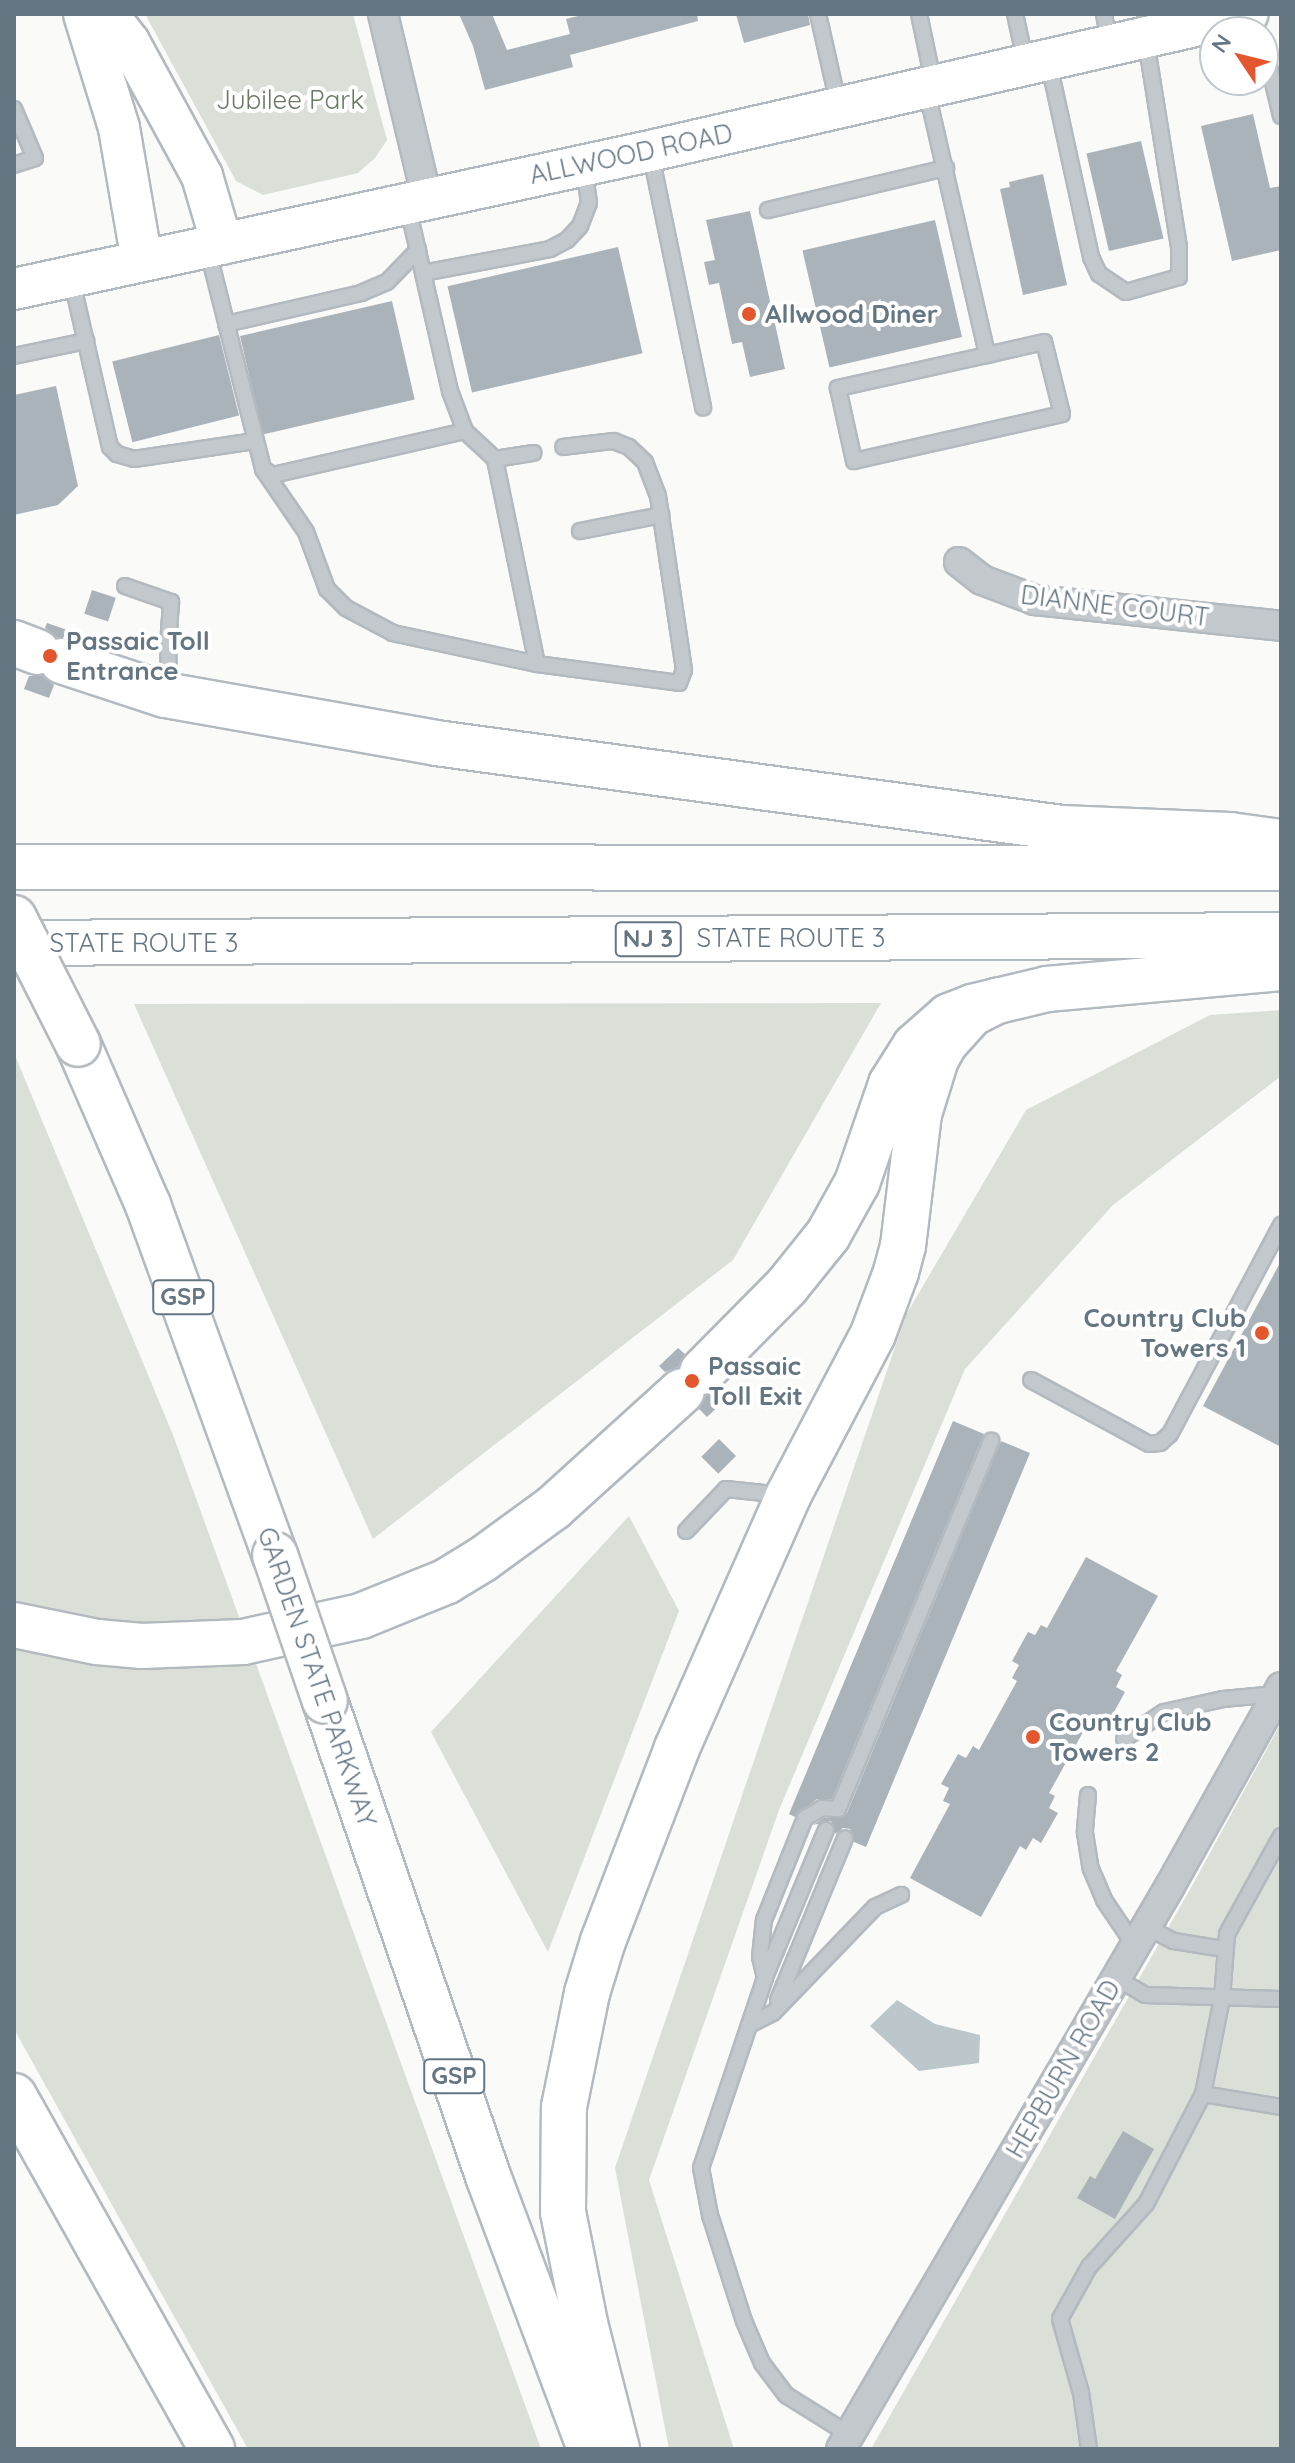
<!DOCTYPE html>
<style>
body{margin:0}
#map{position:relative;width:1295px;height:2463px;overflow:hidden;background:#fafaf8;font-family:Quicksand,sans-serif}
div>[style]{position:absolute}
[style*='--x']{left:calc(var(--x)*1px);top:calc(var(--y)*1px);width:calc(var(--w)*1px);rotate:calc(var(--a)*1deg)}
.green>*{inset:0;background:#dadfd7}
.water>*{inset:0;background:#bbc7cb}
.building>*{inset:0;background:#aab3b9;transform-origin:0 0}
.roads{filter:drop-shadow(2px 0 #b3babf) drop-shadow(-2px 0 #b3babf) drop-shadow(0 2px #b3babf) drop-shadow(0 -2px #b3babf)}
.lane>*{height:14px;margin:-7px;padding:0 7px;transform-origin:7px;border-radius:7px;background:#c3c8cc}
.street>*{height:28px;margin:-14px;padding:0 14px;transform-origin:14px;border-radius:14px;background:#c3c8cc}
.secondary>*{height:40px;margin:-20px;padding:0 20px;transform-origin:20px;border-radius:20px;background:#fff}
.highway>*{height:44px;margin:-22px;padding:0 22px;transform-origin:22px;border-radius:22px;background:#fff}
.bridges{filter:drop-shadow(2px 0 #b4b9bd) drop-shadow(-2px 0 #b4b9bd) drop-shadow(0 2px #b4b9bd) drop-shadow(0 -2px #b4b9bd)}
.highway-bridge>*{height:44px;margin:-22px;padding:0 22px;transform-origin:22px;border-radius:22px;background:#fff}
.dots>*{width:22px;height:22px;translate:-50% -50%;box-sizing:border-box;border:4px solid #fff;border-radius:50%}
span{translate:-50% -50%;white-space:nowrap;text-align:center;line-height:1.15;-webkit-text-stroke:8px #fff;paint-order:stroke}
.shield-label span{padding:2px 6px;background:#fff;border:2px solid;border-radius:6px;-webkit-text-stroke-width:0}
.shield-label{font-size:24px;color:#657683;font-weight:700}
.park-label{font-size:26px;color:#687a64}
.street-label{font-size:26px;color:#657683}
.poi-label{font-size:26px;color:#657683;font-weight:700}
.left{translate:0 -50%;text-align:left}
.right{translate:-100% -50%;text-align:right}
.frame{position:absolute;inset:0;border:16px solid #657683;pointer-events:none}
.north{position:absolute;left:1199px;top:16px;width:80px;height:80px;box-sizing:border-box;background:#fff;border:2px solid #c1c8cd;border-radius:50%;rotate:305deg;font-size:22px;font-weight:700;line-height:32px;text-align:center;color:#657683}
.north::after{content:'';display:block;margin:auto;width:28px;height:36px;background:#e4572e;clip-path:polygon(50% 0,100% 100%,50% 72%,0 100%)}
</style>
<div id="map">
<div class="green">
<i style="clip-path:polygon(145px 14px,353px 14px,387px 140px,375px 158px,358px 173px,263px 195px,236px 181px)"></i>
<i style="clip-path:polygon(881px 1003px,733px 1260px,373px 1539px,134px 1004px)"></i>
<i style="clip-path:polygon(1281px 1010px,1281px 1076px,1113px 1205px,965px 1369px,779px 1810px,649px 2180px,734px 2449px,669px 2449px,615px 2168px,906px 1315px,1026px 1110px,1210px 1015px)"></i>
<i style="clip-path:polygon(14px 1053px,173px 1435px,541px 2449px,248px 2449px,14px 2029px)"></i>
<i style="clip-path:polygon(629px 1516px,679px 1611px,548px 1952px,431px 1732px)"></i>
<i style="clip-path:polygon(1281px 1723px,1281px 2449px,871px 2449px,1193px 1884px)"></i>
</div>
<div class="water">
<i style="clip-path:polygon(897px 2000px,935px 2024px,980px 2035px,979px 2063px,919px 2071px,870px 2026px)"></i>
</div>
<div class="building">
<i style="clip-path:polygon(459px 14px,492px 14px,507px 50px,570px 34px,566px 19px,586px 14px,697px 14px,698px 21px,570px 55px,573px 67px,485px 90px,473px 46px)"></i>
<i style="clip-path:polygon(736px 14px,808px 14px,810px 25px,744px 43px)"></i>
<i style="clip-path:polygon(1253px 114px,1270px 188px,1281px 186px,1281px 250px,1232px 261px,1201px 126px)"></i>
<i style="left:1141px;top:141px;width:100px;height:56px;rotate:77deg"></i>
<i style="clip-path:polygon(1043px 174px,1067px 285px,1023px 295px,1000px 189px,1010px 187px,1009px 182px)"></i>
<i style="clip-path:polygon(750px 211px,785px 369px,750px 377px,742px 342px,732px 344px,719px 283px,709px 285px,704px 262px,715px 260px,706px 220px)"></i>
<i style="left:935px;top:220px;width:120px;height:136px;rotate:77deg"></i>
<i style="left:618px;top:247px;width:109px;height:175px;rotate:77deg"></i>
<i style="left:392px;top:301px;width:101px;height:156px;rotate:77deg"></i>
<i style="left:219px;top:335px;width:83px;height:110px;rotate:76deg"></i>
<i style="clip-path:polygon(56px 386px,78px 486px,58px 505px,14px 515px,14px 395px)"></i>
<i style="left:92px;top:590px;width:25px;height:25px;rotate:18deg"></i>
<i style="clip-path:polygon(47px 623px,73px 632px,71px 638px,57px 637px,45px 628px)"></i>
<i style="clip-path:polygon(29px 676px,42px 676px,54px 685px,49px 698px,24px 689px)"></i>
<i style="clip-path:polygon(1281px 1261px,1281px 1447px,1203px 1406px)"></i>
<i style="clip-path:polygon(678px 1348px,685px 1354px,678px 1367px,665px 1372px,659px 1366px)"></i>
<i style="clip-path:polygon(719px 1390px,726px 1399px,707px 1417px,699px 1409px,706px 1396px)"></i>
<i style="clip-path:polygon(953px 1421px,984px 1434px,832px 1799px,817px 1799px,795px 1817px,789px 1814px)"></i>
<i style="left:719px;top:1439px;width:24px;height:25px;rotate:45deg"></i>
<i style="clip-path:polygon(1001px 1441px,1030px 1453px,866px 1847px,854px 1842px,850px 1829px,843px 1828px,835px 1834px,831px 1821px,813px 1825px,824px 1818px,842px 1818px,847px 1813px)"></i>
<i style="clip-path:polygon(1086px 1557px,1158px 1596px,1116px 1671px,1122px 1675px,1116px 1687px,1125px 1692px,1108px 1723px,1099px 1717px,1093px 1728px,1087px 1725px,1049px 1793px,1055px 1796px,1049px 1808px,1058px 1813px,1041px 1843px,1033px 1838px,1026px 1850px,1020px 1846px,981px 1917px,910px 1878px,950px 1804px,943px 1801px,949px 1788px,941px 1784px,958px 1754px,966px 1758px,973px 1746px,979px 1750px,1017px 1681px,1012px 1678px,1019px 1665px,1012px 1661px,1028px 1632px,1035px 1635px,1041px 1625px,1047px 1628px)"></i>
<i style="clip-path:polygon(1123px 2131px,1154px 2149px,1115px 2219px,1077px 2198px,1090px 2176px,1095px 2179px)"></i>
</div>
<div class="roads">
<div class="lane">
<i style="--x:818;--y:14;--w:95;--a:77.3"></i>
<i style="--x:919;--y:14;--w:73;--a:78.1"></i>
<i style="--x:1015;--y:14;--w:51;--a:77.6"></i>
<i style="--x:1104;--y:14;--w:27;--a:80"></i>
<i style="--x:1263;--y:41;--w:77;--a:76.5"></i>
<i style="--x:1049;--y:64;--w:198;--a:77.7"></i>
<i style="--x:1091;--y:257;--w:19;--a:65"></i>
<i style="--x:1099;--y:274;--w:32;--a:34"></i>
<i style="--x:1126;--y:292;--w:55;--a:-15.8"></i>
<i style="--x:1179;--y:277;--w:30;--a:-90"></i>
<i style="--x:1179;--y:247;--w:210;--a:-99.1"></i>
<i style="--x:927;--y:92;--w:270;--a:77.1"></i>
<i style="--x:987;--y:355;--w:153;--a:167.5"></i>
<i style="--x:838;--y:388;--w:75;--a:77.6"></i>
<i style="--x:854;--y:461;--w:213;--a:-12.7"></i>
<i style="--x:1062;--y:414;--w:74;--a:-104"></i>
<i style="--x:1044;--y:342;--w:58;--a:167.2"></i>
<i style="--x:14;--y:109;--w:53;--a:66.8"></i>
<i style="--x:35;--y:158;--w:22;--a:162"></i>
<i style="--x:650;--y:151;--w:262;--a:78.3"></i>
<i style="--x:768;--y:210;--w:183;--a:-13.3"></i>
<i style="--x:208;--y:251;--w:225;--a:75.8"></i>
<i style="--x:263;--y:469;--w:76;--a:55.7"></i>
<i style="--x:306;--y:532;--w:61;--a:69.8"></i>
<i style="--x:327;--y:589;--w:27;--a:45"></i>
<i style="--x:346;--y:608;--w:53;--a:28"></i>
<i style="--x:393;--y:633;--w:147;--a:12.1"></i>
<i style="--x:537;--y:664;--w:209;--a:-101.6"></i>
<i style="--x:495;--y:459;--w:41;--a:-137"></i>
<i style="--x:423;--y:273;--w:129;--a:-10.7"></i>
<i style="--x:550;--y:249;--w:19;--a:-28"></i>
<i style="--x:567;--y:240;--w:19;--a:-47"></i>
<i style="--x:580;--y:226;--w:25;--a:-69"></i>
<i style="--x:589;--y:203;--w:35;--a:-98"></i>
<i style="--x:71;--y:277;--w:174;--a:77.1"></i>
<i style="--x:110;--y:447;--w:10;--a:45"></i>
<i style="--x:117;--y:454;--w:18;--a:16"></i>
<i style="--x:134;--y:459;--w:122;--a:-8.5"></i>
<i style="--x:226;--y:324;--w:139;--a:-12.9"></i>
<i style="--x:361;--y:293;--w:28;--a:-23"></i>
<i style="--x:387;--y:282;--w:45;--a:-45.9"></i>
<i style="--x:14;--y:356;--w:74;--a:-11.8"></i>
<i style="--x:495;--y:459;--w:39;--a:-9"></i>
<i style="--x:263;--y:469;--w:12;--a:31"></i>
<i style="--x:273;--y:475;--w:197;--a:-12.9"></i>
<i style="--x:465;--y:431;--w:43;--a:-110.6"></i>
<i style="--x:450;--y:391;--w:188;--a:-102.9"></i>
<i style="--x:580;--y:531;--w:83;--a:-11.2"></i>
<i style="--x:125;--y:586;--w:49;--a:19.2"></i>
<i style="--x:171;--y:602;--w:44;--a:93.9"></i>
<i style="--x:168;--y:646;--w:27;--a:88"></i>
<i style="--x:169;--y:673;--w:20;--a:72"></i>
<i style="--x:537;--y:664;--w:143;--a:7.6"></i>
<i style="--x:679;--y:683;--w:14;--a:-69"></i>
<i style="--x:684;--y:670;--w:176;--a:-98.5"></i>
<i style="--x:658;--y:496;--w:36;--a:-111"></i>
<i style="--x:645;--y:462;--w:22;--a:-137"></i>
<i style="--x:629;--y:447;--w:17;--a:-159"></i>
<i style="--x:613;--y:441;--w:50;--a:173.2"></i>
<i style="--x:1031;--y:1380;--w:134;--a:28.5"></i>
<i style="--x:1149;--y:1444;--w:11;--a:-5"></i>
<i style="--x:1160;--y:1443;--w:13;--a:-42"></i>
<i style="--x:1170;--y:1434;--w:237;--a:-62"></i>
<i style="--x:686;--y:1531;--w:58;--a:-46.4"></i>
<i style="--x:726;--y:1489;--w:57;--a:6"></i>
<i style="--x:1124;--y:1739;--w:48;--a:-34"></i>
<i style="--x:1164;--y:1712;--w:60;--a:-12.4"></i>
<i style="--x:1223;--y:1699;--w:54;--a:-5.3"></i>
<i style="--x:1088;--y:1795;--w:38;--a:95"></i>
<i style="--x:1085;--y:1833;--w:36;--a:81"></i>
<i style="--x:1091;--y:1869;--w:34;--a:67"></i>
<i style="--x:1104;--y:1900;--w:55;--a:56"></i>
<i style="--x:1146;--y:1927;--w:31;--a:27"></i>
<i style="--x:1174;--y:1941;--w:51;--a:9.1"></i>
<i style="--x:765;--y:1977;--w:159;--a:-67.5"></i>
<i style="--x:1116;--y:1978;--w:34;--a:30"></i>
<i style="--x:1145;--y:1995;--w:136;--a:1.7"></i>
<i style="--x:778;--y:2000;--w:175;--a:-67.5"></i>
<i style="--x:749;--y:2025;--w:27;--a:-27"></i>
<i style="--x:773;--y:2013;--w:147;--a:-46.1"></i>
<i style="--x:875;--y:1907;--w:29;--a:-25"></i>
<i style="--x:1203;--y:2094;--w:79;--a:9.5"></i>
<i style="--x:850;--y:2435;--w:75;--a:-148"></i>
<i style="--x:786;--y:2395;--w:40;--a:-127"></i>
<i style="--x:762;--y:2363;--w:46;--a:-113.2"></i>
<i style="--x:744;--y:2321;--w:111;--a:-107.8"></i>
<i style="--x:710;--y:2215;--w:48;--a:-100.8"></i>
<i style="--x:701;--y:2168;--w:200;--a:-71.4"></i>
<i style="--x:765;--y:1978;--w:22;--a:-103"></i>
<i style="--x:760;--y:1957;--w:37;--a:-84"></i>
<i style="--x:764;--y:1920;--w:110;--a:-68.1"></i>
<i style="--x:805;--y:1818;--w:20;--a:-30"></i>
<i style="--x:822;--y:1808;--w:16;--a:4"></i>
<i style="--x:838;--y:1809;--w:399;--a:-67.4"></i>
<i style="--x:1089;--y:2449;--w:57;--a:-98.1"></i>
<i style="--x:1081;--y:2393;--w:77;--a:-105.8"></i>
<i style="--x:1060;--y:2319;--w:60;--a:-60.9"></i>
<i style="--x:1089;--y:2267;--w:85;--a:-47.9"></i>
<i style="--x:1146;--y:2204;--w:124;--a:-62.6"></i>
<i style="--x:1203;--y:2094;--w:98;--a:-78.8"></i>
<i style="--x:1222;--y:1998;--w:64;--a:-85.5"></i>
<i style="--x:1227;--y:1934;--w:112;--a:-61.1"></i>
</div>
<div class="street">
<i style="--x:383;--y:14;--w:190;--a:76.6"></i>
<i style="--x:959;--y:562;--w:29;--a:38"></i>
<i style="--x:982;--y:580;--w:57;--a:20.7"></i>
<i style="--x:1035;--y:600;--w:247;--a:6"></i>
<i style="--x:841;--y:2449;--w:652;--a:-59.7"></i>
<i style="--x:1170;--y:1886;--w:228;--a:-60.8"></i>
</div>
<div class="secondary">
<i style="--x:84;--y:14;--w:119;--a:72.9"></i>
<i style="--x:119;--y:128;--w:135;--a:80.2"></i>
<i style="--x:107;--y:14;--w:36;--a:52"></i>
<i style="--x:129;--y:42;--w:153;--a:61.4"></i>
<i style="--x:202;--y:176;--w:71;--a:73.6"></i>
<i style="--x:14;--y:289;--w:651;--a:-12.24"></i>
<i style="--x:650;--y:151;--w:613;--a:-12.92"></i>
</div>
<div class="highway">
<i style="--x:14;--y:643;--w:25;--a:21"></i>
<i style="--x:62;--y:661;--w:108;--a:18.3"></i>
<i style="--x:165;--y:695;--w:275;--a:10"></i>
<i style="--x:436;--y:743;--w:632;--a:7.73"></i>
<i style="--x:1062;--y:828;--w:168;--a:2.4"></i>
<i style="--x:1230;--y:835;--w:51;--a:7.8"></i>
<i style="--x:14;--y:867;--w:1267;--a:0.05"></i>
<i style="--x:14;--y:943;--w:1267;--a:-0.36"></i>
<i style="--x:78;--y:1044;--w:176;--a:66.5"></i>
<i style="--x:148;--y:1205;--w:372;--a:70.1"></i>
<i style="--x:702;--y:1372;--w:121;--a:-45.3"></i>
<i style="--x:787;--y:1286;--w:65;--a:-51.2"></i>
<i style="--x:828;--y:1235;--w:60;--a:-60.9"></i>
<i style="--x:857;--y:1183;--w:105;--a:-71"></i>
<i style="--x:891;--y:1084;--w:45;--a:-57.7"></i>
<i style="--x:915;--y:1046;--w:45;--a:-41.4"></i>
<i style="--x:949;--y:1016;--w:25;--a:-21"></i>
<i style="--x:972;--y:1007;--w:77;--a:-13.5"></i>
<i style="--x:1047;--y:989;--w:235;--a:-5.1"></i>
<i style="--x:14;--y:1625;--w:85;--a:11.6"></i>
<i style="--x:97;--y:1642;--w:45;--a:5.1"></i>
<i style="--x:142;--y:1646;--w:101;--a:-2.3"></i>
<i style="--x:243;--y:1642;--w:121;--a:-12.4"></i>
<i style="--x:361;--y:1616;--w:93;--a:-22.1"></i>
<i style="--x:447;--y:1581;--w:42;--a:-31.4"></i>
<i style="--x:483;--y:1559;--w:87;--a:-36.1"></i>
<i style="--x:553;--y:1508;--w:174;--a:-42.2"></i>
<i style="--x:325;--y:1701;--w:502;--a:71.06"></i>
<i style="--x:488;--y:2176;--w:291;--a:69.5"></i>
<i style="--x:14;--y:2096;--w:405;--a:60.7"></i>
<i style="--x:617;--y:2449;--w:130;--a:-104.3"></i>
<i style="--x:585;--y:2323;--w:113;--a:-101.2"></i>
<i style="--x:563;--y:2212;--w:105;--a:-89.5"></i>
<i style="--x:564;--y:2107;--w:116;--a:-78.6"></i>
<i style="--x:587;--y:1993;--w:54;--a:-72.9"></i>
<i style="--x:603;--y:1941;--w:207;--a:-69"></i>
<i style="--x:677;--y:1748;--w:275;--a:-66.2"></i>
<i style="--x:788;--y:1496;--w:183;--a:-62.3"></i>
<i style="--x:873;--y:1334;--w:66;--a:-69.6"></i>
<i style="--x:896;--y:1272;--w:27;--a:-75"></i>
<i style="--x:903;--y:1246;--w:133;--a:-83.1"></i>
<i style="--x:919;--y:1114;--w:58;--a:-72.8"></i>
<i style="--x:936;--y:1059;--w:18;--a:-61"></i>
<i style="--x:945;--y:1043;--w:39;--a:-48"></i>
<i style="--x:971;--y:1014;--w:30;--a:-27"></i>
</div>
</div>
<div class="bridges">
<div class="highway-bridge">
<i style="--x:14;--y:918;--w:141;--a:63.1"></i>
<i style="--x:275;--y:1555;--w:154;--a:71.1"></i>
</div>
</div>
<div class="dots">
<i style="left:749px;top:314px;background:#e4572e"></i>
<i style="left:50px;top:656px;background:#e4572e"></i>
<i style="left:1262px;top:1333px;background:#e4572e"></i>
<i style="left:692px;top:1381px;background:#e4572e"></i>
<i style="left:1033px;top:1737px;background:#e4572e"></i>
</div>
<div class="shield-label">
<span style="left:648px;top:939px">NJ 3</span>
<span style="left:183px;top:1297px">GSP</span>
<span style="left:454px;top:2076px">GSP</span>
</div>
<div class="park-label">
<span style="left:290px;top:100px">Jubilee Park</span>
</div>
<div class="street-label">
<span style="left:631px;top:154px;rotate:-12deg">ALLWOOD ROAD</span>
<span style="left:1115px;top:606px;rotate:7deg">DIANNE COURT</span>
<span style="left:791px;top:938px">STATE ROUTE 3</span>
<span style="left:144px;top:943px">STATE ROUTE 3</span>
<span style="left:317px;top:1677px;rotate:71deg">GARDEN STATE PARKWAY</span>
<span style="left:1063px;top:2069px;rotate:-60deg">HEPBURN ROAD</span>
</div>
<div class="poi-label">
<span class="left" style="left:765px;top:314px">Allwood Diner</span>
<span class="left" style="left:66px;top:656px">Passaic Toll<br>Entrance</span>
<span class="right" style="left:1246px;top:1333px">Country Club<br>Towers 1</span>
<span class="left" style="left:708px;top:1381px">Passaic<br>Toll Exit</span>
<span class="left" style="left:1049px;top:1737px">Country Club<br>Towers 2</span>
</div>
<div class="frame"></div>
<div class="north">N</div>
</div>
